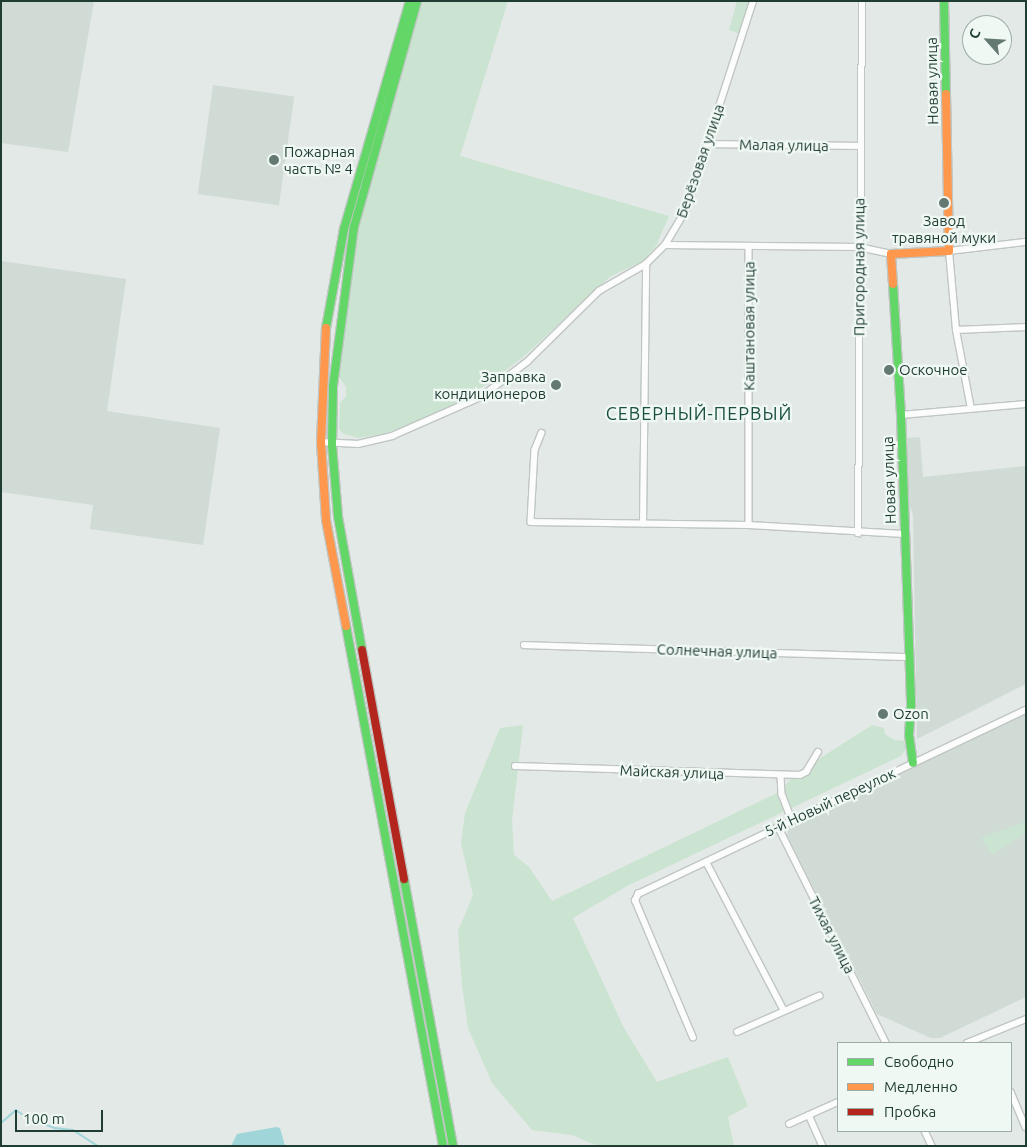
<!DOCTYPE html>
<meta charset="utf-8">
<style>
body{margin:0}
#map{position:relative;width:1027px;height:1147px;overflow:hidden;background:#e3e9e6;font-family:Ubuntu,sans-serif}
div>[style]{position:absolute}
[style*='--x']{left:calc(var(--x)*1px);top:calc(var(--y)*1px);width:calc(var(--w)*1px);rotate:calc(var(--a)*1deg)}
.built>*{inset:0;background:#d0dbd5;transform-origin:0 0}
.green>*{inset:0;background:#cbe3d1}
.water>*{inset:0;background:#a0d5d9}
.stream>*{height:2px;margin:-1px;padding:0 1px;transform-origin:1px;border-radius:1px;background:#a0d5d9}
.roads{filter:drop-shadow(1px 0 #c0c6c3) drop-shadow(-1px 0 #c0c6c3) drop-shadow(0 1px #c0c6c3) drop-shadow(0 -1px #c0c6c3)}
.street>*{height:5.5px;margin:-2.75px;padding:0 2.75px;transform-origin:2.75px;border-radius:2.75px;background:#fbfcfb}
.fast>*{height:8px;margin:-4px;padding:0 4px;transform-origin:4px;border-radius:4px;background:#63d668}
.slow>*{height:8px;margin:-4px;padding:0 4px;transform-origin:4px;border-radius:4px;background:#ff974d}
.jam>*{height:8px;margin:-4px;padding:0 4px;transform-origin:4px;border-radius:4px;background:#b3261e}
.dots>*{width:14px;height:14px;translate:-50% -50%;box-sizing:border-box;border:2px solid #f0f8f4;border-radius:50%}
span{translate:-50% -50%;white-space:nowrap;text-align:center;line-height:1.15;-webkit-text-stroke:4.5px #f0f8f4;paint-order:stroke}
.street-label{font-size:15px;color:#1f3d33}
.poi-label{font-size:15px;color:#1f3d33}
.left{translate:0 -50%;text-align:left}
.right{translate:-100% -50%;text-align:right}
.quarter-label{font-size:18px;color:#1a5040;letter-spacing:1px}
.frame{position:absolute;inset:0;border:2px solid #1f3d33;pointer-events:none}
.legend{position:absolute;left:837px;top:1042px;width:175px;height:90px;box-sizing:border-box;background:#f0f8f4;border:1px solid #9cada7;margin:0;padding:6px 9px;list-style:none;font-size:15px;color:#1f3d33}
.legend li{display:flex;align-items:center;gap:10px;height:25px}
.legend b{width:25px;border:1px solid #9cada7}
.north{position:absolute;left:962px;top:15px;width:50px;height:50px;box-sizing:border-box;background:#f0f8f4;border:1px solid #9cada7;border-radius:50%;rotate:296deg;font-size:14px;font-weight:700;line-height:20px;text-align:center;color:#1f3d33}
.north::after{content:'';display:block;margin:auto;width:18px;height:22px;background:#647972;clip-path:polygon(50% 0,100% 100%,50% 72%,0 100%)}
.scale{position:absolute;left:15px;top:1110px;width:88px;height:22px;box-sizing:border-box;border:2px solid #1f3d33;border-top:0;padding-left:6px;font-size:15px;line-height:18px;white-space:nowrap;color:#1f3d33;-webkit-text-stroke:4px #f0f8f4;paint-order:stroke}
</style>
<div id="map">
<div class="built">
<i style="clip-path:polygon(1px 1px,94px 1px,68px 152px,1px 143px)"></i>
<i style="left:213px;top:85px;width:82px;height:110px;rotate:8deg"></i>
<i style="clip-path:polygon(1px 261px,126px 279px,107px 411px,220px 428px,203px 545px,90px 529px,93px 505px,1px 492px)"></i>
<i style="clip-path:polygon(920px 437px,923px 477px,1026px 466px,1026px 684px,917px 739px,913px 515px,907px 498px,907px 438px)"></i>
<i style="clip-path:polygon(1026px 712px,1026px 997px,940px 1038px,931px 1038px,877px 1014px,787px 835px,790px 825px)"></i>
</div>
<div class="green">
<i style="clip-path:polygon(422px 1px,508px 1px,460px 156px,669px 216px,656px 246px,643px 261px,611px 276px,523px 357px,492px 381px,436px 415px,383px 434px,358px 438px,342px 433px,339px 428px,340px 403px,346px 396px,346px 387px,339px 377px,344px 319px,358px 222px)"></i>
<i style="clip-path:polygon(737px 1px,751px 1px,740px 34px,729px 30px)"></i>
<i style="clip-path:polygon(523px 725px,512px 820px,514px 855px,529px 867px,552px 901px,777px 793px,797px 773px,872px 725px,884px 728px,885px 734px,894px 740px,904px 741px,906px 749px,901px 756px,627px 886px,573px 918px,624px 1028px,657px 1082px,728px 1057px,748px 1106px,728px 1117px,734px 1146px,598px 1146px,572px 1135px,532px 1130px,492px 1083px,468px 1028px,462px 985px,458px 931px,473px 895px,461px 843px,465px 813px,500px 728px)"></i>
<i style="clip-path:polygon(1026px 821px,1026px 833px,992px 855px,981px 838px)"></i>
</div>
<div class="water">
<i style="clip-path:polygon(276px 1127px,280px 1128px,285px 1146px,231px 1146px,237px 1134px)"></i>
</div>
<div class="stream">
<i style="--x:1;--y:1123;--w:20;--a:-41"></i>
<i style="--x:16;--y:1110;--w:14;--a:36"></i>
<i style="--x:27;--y:1118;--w:29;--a:20"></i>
<i style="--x:54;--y:1128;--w:19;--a:6"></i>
<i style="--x:73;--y:1130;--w:30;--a:33"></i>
</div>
<div class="roads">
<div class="street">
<i style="--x:707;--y:144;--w:153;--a:0.7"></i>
<i style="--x:665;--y:245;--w:194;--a:0.6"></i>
<i style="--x:859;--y:247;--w:33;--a:12"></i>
<i style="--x:749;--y:246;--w:279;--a:90"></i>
<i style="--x:956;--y:330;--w:70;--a:-2.5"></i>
<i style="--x:971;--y:409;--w:80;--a:-100.8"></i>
<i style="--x:956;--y:330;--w:79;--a:-95.1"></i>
<i style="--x:949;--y:251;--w:78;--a:-6.7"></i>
<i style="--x:901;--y:415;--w:125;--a:-5"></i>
<i style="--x:542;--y:433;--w:18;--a:112"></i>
<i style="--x:535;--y:450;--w:72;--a:93.2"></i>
<i style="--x:531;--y:522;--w:218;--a:0.8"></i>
<i style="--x:749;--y:525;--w:155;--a:3.3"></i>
<i style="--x:321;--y:442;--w:37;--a:3"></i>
<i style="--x:358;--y:444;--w:35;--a:-13"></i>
<i style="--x:392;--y:436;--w:97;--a:-23.7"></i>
<i style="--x:481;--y:397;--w:58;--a:-37.3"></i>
<i style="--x:527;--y:362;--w:101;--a:-44.6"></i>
<i style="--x:599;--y:291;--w:54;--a:-29.9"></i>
<i style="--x:643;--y:524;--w:260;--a:-89.3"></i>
<i style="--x:646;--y:264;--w:27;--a:-45"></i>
<i style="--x:665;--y:245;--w:39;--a:-59"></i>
<i style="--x:685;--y:212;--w:222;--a:-72.1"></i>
<i style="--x:858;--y:534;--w:533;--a:-89.57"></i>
<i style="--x:524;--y:645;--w:385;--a:1.8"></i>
<i style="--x:515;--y:766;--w:285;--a:1.8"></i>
<i style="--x:800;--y:775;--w:7;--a:-27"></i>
<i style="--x:806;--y:772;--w:23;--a:-59"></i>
<i style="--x:781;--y:776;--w:18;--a:87"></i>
<i style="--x:782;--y:794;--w:28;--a:69"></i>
<i style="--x:778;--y:826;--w:242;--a:63.5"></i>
<i style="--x:707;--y:863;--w:166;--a:62.4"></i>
<i style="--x:737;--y:1032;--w:90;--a:-23.7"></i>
<i style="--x:693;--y:1038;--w:149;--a:-112.9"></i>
<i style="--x:635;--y:901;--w:8;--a:-67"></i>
<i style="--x:638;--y:894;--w:429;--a:-25.4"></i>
<i style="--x:967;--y:1043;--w:64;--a:-22.1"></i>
<i style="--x:1011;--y:1092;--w:38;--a:67"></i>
<i style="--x:809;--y:1115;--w:34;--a:66"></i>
<i style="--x:789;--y:1124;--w:54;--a:-24.2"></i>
<i style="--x:925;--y:1131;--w:17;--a:65"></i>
</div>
<div class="fast">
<i style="--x:944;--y:1;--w:93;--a:88.8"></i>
<i style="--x:893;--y:284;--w:131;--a:86.5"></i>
<i style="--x:901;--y:415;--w:291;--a:88"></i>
<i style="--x:911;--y:706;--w:29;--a:94"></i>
<i style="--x:909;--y:735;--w:28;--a:82"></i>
<i style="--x:326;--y:328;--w:101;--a:-79.7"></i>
<i style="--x:344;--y:229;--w:237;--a:-73.9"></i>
<i style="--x:346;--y:626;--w:529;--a:79.43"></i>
<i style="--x:362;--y:650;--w:136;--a:-100.2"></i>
<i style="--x:338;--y:516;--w:72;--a:-94.8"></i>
<i style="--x:332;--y:444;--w:58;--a:-89"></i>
<i style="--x:333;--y:386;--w:160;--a:-82.5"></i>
<i style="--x:354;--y:227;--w:235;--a:-74.4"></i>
<i style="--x:404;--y:879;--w:271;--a:79.6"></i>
</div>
<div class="slow">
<i style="--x:893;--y:284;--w:30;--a:-94"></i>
<i style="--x:891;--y:254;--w:58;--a:-3"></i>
<i style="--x:949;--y:251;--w:157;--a:-91.1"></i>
<i style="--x:326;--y:328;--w:114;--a:92.5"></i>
<i style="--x:321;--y:442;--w:78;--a:86.3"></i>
<i style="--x:326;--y:520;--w:108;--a:79.3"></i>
</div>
<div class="jam">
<i style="--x:362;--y:650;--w:233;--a:79.6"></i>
</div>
</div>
<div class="dots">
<i style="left:274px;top:160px;background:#647972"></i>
<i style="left:944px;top:203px;background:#647972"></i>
<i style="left:889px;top:370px;background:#647972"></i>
<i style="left:556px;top:385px;background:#647972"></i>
<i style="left:883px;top:714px;background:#647972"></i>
</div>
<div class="street-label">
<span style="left:932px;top:81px;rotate:-91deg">Новая улица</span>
<span style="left:784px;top:145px;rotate:1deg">Малая улица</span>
<span style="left:700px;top:161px;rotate:-71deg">Берёзовая улица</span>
<span style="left:859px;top:267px;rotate:-90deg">Пригородная улица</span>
<span style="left:749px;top:326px;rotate:-90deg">Каштановая улица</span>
<span style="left:889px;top:480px;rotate:-92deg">Новая улица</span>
<span style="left:717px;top:651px;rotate:2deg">Солнечная улица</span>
<span style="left:672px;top:772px;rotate:2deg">Майская улица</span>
<span style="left:830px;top:802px;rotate:-25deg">5-й Новый переулок</span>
<span style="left:832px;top:935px;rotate:63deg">Тихая улица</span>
</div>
<div class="poi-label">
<span class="left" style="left:284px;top:160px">Пожарная<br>часть № 4</span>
<span style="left:944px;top:229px">Завод<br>травяной муки</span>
<span class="left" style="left:899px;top:370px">Оскочное</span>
<span class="right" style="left:546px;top:385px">Заправка<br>кондиционеров</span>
<span class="left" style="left:893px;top:714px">Ozon</span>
</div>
<div class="quarter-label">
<span style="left:699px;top:413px">СЕВЕРНЫЙ-ПЕРВЫЙ</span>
</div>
<div class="frame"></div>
<ul class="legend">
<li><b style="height:6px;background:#63d668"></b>Свободно</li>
<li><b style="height:6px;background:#ff974d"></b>Медленно</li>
<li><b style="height:6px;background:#b3261e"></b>Пробка</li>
</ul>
<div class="north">С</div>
<div class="scale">100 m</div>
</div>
